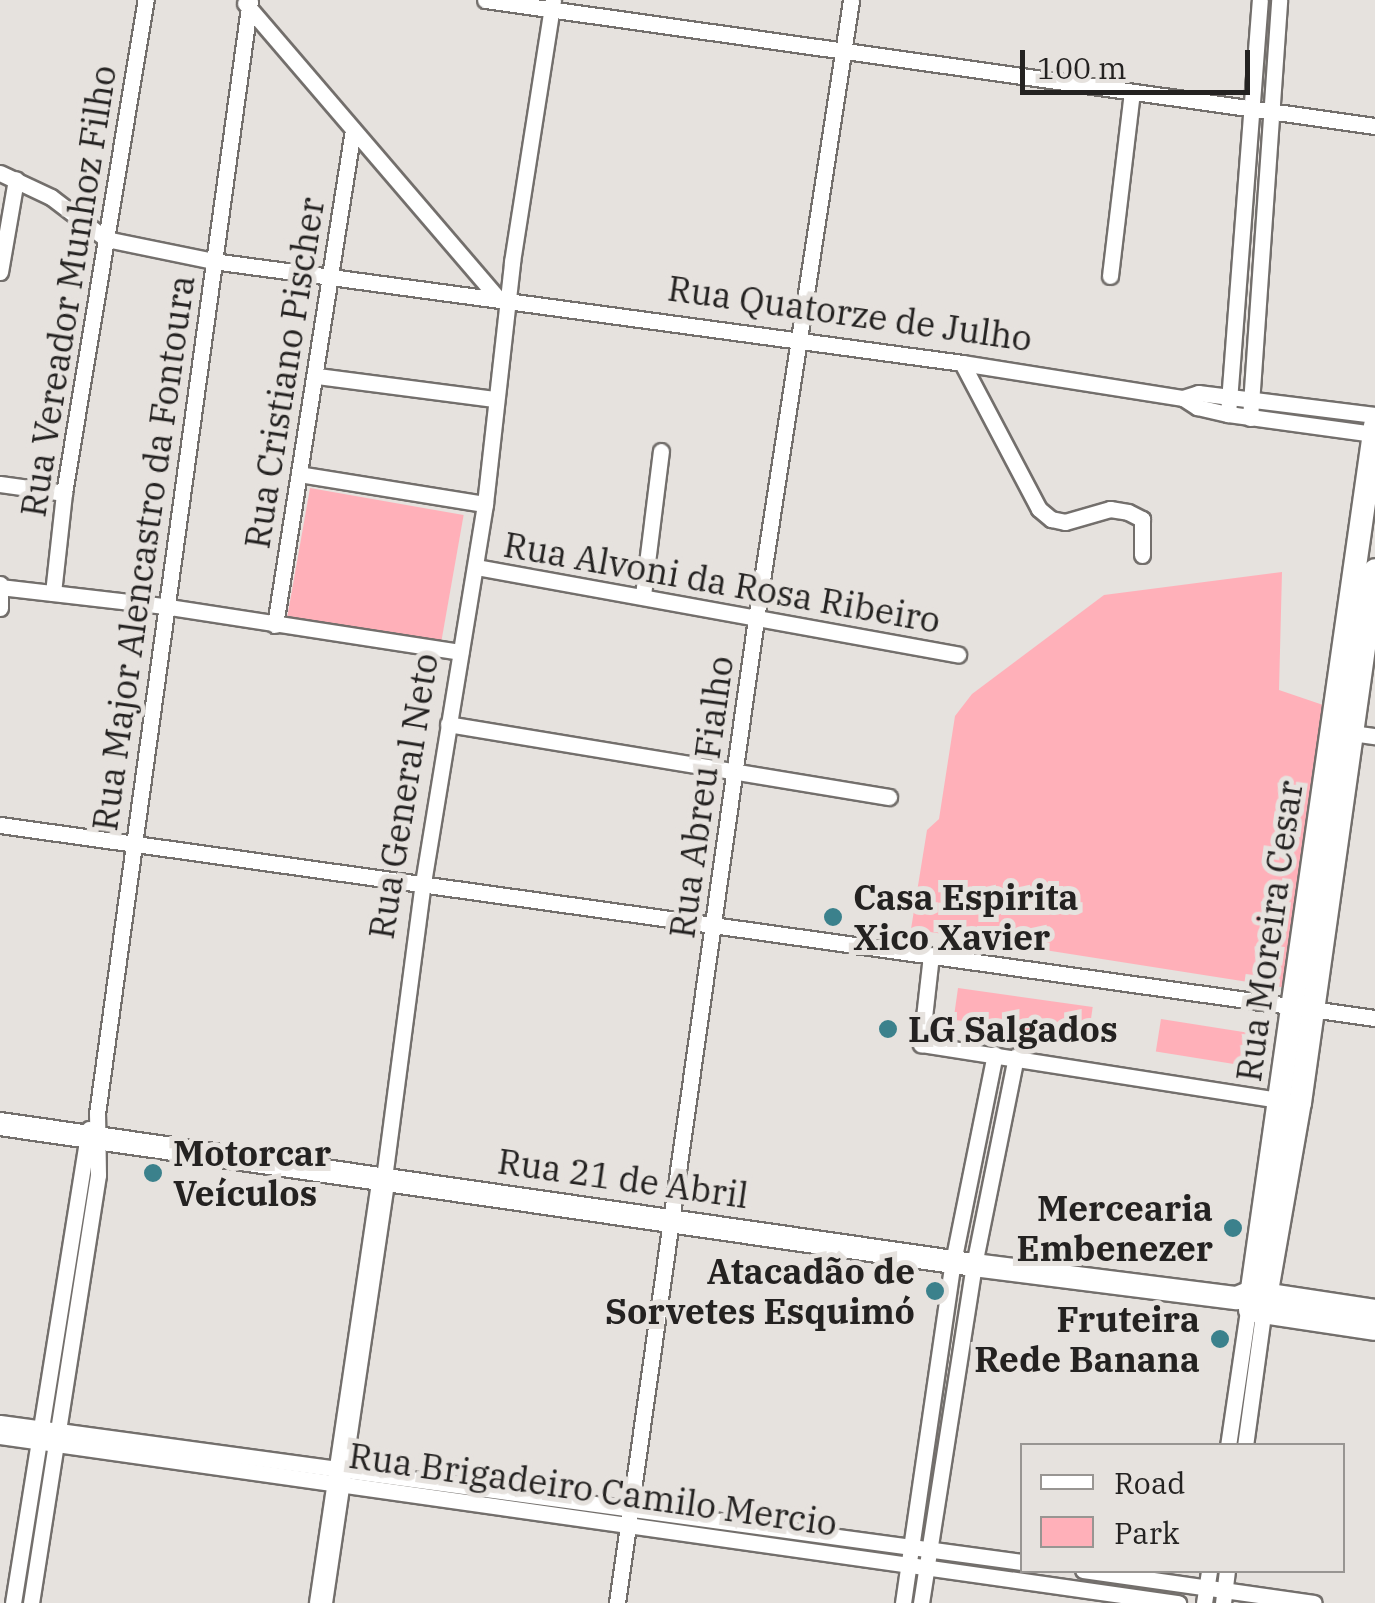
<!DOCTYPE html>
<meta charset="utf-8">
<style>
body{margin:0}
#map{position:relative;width:1375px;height:1603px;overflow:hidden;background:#e6e2de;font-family:"IBM Plex Serif",serif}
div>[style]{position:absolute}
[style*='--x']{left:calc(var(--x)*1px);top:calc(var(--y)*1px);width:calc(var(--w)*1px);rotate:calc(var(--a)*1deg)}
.green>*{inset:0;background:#ffb0b9;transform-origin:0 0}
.roads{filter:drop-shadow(2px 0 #736f6c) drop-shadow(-2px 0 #736f6c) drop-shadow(0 2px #736f6c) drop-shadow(0 -2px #736f6c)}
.street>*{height:15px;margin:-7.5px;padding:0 7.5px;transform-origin:7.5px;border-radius:7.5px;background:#fff}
.secondary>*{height:22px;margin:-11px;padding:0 11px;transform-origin:11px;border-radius:11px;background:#fff}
.dots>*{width:28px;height:28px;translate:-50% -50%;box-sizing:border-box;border:5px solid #e6e2de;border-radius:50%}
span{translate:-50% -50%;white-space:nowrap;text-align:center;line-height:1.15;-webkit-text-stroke:10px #e6e2de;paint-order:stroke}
.street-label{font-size:35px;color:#242221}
.poi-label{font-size:35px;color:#242221;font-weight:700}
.left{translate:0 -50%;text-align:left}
.right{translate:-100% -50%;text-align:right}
.legend{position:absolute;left:1020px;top:1443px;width:325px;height:130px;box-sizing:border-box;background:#e6e2de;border:2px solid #989592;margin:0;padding:12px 18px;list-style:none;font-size:30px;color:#242221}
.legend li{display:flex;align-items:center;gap:20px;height:50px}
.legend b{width:50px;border:2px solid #989592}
.scale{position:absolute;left:1020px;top:50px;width:230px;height:45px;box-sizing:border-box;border:5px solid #242221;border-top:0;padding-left:12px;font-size:30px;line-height:35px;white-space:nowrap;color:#242221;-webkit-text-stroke:8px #e6e2de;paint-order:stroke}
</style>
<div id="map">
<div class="green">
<i style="left:310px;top:488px;width:156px;height:130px;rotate:10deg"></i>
<i style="clip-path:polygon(1282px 572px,1279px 690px,1329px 707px,1287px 988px,911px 929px,927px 830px,939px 819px,955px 716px,972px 694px,1104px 595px)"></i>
<i style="left:958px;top:988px;width:136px;height:32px;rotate:8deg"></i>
<i style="left:1161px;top:1019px;width:109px;height:33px;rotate:9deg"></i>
</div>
<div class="roads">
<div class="street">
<i style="--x:485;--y:0;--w:899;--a:8.06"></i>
<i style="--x:245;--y:3;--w:387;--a:49.4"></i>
<i style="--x:0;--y:173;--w:56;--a:25.2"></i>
<i style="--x:51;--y:197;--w:69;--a:37.4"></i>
<i style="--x:106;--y:239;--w:109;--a:11.6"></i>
<i style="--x:213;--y:261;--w:756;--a:7.75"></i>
<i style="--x:962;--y:363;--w:224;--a:9"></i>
<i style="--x:1183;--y:398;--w:17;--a:33"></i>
<i style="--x:1197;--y:407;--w:32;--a:13"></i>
<i style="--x:1228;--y:414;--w:147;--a:7.8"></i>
<i style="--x:0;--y:272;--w:94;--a:-80.2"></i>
<i style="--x:1110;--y:276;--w:185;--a:-83.2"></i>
<i style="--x:962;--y:363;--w:165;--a:62.2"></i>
<i style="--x:1039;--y:509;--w:16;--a:40"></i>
<i style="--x:1051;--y:519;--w:14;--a:12"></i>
<i style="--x:1065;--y:522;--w:47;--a:-16.1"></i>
<i style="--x:1110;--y:509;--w:18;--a:9"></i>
<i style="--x:1128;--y:512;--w:16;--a:27"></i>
<i style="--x:1142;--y:519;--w:36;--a:90"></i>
<i style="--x:317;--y:376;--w:179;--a:7.4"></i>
<i style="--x:1183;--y:398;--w:16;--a:-18"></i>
<i style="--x:1198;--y:393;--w:178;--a:7.1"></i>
<i style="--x:1228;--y:414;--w:415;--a:-85.6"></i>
<i style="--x:1250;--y:418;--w:419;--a:-86"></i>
<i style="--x:299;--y:474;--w:188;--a:9.2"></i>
<i style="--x:0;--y:484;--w:65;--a:8"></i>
<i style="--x:476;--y:567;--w:490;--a:10.3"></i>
<i style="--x:0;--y:584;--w:24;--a:90"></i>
<i style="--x:0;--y:587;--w:164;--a:6.6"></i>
<i style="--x:163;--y:606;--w:301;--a:8.8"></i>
<i style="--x:53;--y:593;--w:101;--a:-83.7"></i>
<i style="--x:64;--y:493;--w:500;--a:-80.6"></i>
<i style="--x:643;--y:595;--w:145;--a:-82.9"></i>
<i style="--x:275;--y:625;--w:501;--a:-81.05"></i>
<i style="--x:448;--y:724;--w:447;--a:9.4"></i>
<i style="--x:1345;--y:732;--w:30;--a:8"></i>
<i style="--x:0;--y:825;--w:1388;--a:7.99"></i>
<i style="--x:931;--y:955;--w:90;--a:96.4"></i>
<i style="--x:921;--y:1044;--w:370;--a:8.9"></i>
<i style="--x:384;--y:1178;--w:298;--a:-82.5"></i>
<i style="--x:423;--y:883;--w:384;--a:-80.7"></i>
<i style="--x:485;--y:504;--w:244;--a:-83.6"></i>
<i style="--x:512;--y:262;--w:265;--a:-81.1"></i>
<i style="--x:0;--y:1423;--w:1031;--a:7.75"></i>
<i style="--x:0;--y:1436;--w:1190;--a:8.07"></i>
<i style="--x:1228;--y:1446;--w:137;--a:-81.6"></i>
<i style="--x:1245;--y:1446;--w:133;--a:-82.2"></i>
<i style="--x:1083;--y:1570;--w:233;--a:8.1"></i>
<i style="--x:13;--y:1603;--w:480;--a:-80.9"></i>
<i style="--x:31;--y:1603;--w:433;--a:-81.1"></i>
<i style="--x:98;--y:1175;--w:61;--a:-90.9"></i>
<i style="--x:97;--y:1114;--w:1124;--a:-82.18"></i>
<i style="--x:617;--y:1603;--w:994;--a:-81.96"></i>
<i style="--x:756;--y:619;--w:626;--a:-81.27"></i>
<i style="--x:903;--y:1603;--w:345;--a:-81.7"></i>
<i style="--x:953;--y:1262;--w:212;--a:-78.6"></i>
<i style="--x:921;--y:1603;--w:342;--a:-81.1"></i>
<i style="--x:974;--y:1265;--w:213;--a:-78.6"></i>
<i style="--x:1204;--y:1603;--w:33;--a:-81"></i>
<i style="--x:1223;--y:1603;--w:33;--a:-83"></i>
</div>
<div class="secondary">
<i style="--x:0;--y:1124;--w:984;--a:8.24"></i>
<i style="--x:974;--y:1265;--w:265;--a:7.2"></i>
<i style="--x:1237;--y:1298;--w:15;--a:-23"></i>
<i style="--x:1251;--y:1292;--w:125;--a:8.7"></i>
<i style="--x:1250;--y:1303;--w:886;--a:-81.89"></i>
<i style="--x:1250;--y:1310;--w:126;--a:8.6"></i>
<i style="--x:1263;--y:1314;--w:214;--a:-80.1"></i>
<i style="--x:1300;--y:1103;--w:538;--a:-81.99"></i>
<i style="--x:321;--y:1603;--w:430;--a:-81.6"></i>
</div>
</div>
<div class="dots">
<i style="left:833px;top:917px;background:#3b818c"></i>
<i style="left:888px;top:1029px;background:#3b818c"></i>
<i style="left:153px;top:1173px;background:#3b818c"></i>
<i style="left:1233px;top:1228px;background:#3b818c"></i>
<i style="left:935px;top:1291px;background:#3b818c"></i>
<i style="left:1220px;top:1339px;background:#3b818c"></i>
</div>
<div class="street-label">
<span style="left:68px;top:291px;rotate:-81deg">Rua Vereador Munhoz Filho</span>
<span style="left:850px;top:313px;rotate:8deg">Rua Quatorze de Julho</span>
<span style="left:284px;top:373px;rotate:-81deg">Rua Cristiano Pischer</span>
<span style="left:143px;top:553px;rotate:-82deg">Rua Major Alencastro da Fontoura</span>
<span style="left:722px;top:582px;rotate:10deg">Rua Alvoni da Rosa Ribeiro</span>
<span style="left:403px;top:796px;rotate:-81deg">Rua General Neto</span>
<span style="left:701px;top:797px;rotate:-82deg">Rua Abreu Fialho</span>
<span style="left:1269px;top:931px;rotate:-82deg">Rua Moreira Cesar</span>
<span style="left:623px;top:1178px;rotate:8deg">Rua 21 de Abril</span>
<span style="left:593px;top:1489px;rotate:8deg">Rua Brigadeiro Camilo Mercio</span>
</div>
<div class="poi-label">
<span class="left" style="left:853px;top:917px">Casa Espirita<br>Xico Xavier</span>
<span class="left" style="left:908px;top:1029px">LG Salgados</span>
<span class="left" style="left:173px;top:1173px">Motorcar<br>Veículos</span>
<span class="right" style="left:1213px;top:1228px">Mercearia<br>Embenezer</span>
<span class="right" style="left:915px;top:1291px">Atacadão de<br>Sorvetes Esquimó</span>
<span class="right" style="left:1200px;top:1339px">Fruteira<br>Rede Banana</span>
</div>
<ul class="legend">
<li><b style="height:12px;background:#fff"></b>Road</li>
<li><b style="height:28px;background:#ffb0b9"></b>Park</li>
</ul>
<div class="scale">100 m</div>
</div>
